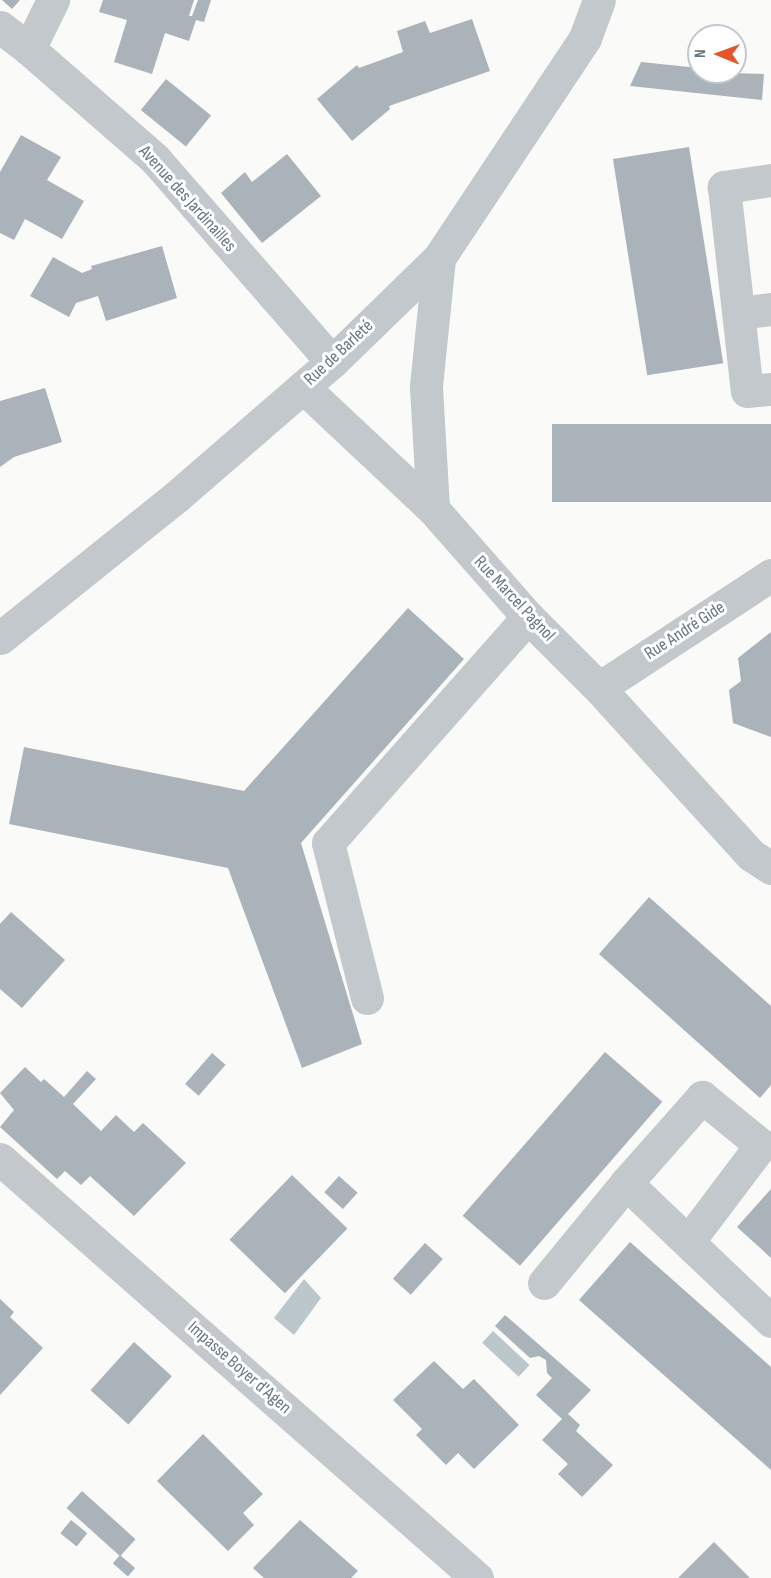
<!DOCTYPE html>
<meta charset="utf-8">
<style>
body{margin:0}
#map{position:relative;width:771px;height:1578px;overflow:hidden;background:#fafaf8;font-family:"Sofia Sans Condensed",sans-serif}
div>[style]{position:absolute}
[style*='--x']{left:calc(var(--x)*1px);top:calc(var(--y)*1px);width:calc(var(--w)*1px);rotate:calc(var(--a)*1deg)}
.water>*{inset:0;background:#bbc7cb;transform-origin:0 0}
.building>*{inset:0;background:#aab3b9;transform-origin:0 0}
.minor>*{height:33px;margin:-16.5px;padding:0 16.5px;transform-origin:16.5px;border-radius:16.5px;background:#c3c8cc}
span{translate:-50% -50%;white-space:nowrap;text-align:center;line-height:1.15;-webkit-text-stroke:6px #fff;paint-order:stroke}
.street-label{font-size:18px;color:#657683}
.north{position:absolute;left:687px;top:24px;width:60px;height:60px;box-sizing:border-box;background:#fff;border:2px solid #c1c8cd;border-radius:50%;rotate:271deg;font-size:16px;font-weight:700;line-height:24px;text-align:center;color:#657683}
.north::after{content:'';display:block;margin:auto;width:21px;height:27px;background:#e4572e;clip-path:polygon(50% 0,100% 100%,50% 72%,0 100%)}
</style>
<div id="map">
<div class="water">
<i style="clip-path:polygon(304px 1279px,321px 1298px,294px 1335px,274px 1318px)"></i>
<i style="left:493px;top:1331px;width:50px;height:16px;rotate:43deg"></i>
</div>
<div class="building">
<i style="clip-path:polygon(2px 0,20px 0,12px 9px)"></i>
<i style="clip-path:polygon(103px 0,194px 0,189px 16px,192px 16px,198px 0,211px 0,204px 22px,196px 20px,189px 41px,165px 33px,152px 74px,114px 62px,127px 20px,99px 12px)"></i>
<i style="clip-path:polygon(472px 19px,490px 71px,389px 106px,390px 109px,352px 141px,317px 99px,357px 65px,359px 68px,403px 52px,397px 31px,425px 21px,430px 33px)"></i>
<i style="clip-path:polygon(641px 62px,699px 68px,699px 72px,764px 74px,762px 100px,630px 86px)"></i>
<i style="left:166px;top:79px;width:58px;height:40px;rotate:39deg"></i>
<i style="clip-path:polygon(21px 135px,61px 157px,47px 180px,84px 201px,62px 239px,25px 219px,14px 240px,0 233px,0 172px)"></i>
<i style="left:689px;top:147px;width:219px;height:77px;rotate:81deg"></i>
<i style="clip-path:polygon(287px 154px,321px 196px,262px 243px,221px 193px,245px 172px,252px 182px)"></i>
<i style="clip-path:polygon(162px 246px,177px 298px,106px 321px,98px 296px,76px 303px,69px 317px,30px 296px,53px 257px,82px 273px,92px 269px,91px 266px)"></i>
<i style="clip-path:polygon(45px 388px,62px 442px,14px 457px,0 467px,0 401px)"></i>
<i style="left:771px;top:424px;width:78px;height:219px;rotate:90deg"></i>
<i style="clip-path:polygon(408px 608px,464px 659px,301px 843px,362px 1044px,302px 1068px,228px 868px,9px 824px,24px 747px,244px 791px)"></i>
<i style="clip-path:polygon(771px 632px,771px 737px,733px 723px,729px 690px,741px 681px,738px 658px)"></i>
<i style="clip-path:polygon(649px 897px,771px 1006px,771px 1085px,760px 1098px,599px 954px)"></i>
<i style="clip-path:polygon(11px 912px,65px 960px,22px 1008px,0 989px,0 924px)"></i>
<i style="left:605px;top:1052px;width:76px;height:217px;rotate:41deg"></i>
<i style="left:212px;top:1053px;width:18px;height:41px;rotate:41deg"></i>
<i style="clip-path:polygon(25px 1067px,41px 1082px,44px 1079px,64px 1097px,87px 1071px,96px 1079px,73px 1104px,101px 1131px,116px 1115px,134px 1132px,143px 1123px,186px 1163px,134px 1216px,90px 1176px,81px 1185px,65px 1171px,57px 1179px,0 1127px,14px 1110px,0 1093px)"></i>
<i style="left:292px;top:1175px;width:77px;height:90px;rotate:44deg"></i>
<i style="left:339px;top:1176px;width:25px;height:22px;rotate:42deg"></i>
<i style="clip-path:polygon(771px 1189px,771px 1258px,737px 1227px)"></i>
<i style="clip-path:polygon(630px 1242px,771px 1367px,771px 1470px,579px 1300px)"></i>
<i style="left:425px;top:1243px;width:24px;height:48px;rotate:42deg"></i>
<i style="clip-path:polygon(0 1299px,14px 1312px,10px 1317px,43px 1348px,0 1395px)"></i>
<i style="clip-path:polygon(505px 1315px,591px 1390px,568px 1414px,580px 1425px,576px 1431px,613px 1465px,582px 1497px,558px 1474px,568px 1464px,542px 1440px,562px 1419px,536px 1395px,552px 1378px,547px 1373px,546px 1360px,539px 1356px,530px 1358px,495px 1326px)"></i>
<i style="left:134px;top:1342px;width:51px;height:65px;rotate:42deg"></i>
<i style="clip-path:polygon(434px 1361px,463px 1389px,474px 1379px,519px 1425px,474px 1469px,458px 1453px,446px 1465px,416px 1435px,422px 1429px,393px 1400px)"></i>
<i style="clip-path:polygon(203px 1434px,263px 1494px,243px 1513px,254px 1525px,228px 1551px,157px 1481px)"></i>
<i style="left:82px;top:1491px;width:72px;height:23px;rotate:42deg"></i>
<i style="left:71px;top:1520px;width:21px;height:17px;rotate:39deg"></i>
<i style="clip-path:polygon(300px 1520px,358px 1571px,351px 1578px,264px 1578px,253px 1568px)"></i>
<i style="clip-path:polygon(714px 1542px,750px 1578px,678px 1578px)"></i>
<i style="left:120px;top:1555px;width:20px;height:11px;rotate:41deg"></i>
</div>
<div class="minor">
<i style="--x:0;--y:27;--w:36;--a:37"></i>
<i style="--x:29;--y:49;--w:167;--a:41.1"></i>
<i style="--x:155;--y:159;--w:269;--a:48.9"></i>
<i style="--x:29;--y:49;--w:55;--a:-63.9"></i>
<i style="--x:771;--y:180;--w:48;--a:171.5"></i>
<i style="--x:724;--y:187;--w:205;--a:83.6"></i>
<i style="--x:747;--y:391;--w:24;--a:-5"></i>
<i style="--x:439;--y:258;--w:130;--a:95.8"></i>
<i style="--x:426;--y:387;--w:122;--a:86.7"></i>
<i style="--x:433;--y:509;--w:144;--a:48.7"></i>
<i style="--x:528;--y:617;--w:100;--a:45"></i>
<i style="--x:599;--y:688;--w:226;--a:47.7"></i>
<i style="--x:751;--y:855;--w:24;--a:33"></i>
<i style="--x:739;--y:313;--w:32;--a:-7"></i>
<i style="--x:303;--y:387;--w:178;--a:43.2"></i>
<i style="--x:0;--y:638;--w:226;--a:-38.7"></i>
<i style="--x:176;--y:497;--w:206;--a:-40.9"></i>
<i style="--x:332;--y:362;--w:149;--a:-44.2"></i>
<i style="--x:439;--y:258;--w:264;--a:-56.4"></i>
<i style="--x:585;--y:38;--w:40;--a:-69.8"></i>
<i style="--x:599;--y:688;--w:206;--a:-33.3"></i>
<i style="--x:367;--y:998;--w:160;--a:-104.1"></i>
<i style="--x:328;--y:843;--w:302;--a:-48.5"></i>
<i style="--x:0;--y:1159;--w:635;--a:41.3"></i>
<i style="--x:626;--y:1183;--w:115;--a:-48.5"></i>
<i style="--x:702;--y:1097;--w:76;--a:39.1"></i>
<i style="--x:761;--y:1145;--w:121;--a:127"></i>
<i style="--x:544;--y:1283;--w:129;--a:-50.6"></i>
<i style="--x:626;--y:1183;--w:200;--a:43.6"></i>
</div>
<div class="street-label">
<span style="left:187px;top:199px;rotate:48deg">Avenue des Jardinailles</span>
<span style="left:339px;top:353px;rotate:-43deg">Rue de Barleté</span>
<span style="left:514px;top:599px;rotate:47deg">Rue Marcel Pagnol</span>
<span style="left:685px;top:631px;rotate:-33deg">Rue André Gide</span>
<span style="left:239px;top:1368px;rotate:41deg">Impasse Boyer d'Agen</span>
</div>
<div class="north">N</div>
</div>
